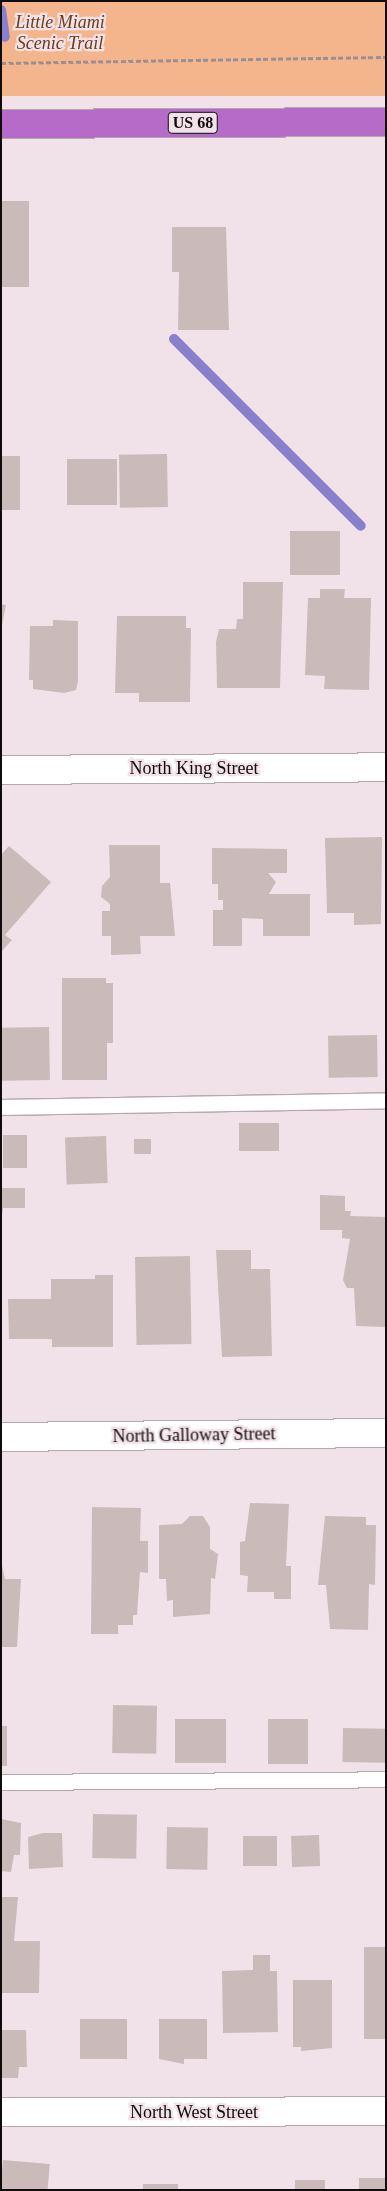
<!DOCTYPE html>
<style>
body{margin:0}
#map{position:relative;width:387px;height:2191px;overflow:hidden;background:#f0e2e8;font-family:"Times New Roman",serif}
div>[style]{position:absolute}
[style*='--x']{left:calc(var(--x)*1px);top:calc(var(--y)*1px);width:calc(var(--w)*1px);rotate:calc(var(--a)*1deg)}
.green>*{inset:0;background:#f4b48c;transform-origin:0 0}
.stream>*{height:10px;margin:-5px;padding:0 5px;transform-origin:5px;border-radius:5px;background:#8980cc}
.building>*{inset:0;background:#cabbba;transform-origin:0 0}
.path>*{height:3px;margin-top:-1.5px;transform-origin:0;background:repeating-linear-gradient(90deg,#9a9094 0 5px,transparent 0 7.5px)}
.roads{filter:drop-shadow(1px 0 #b5a8ad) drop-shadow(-1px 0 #b5a8ad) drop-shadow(0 1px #b5a8ad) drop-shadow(0 -1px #b5a8ad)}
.lane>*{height:15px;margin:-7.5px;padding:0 7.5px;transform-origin:7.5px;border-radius:7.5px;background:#fff}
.street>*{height:28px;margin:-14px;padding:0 14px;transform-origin:14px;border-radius:14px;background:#fff}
.highway>*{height:28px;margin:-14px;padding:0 14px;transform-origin:14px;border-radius:14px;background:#b66bc8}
span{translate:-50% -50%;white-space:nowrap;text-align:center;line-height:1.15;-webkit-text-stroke:4.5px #f0e2e8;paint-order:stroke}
.shield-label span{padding:1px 4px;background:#f0e2e8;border:1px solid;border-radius:4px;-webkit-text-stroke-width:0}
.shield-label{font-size:16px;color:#100c0d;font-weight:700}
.park-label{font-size:18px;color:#6d3b17;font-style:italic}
.street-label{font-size:18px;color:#100c0d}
.frame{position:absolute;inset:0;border:2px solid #100c0d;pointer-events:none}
</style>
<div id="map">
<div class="green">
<i style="left:1px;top:1px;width:385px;height:95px"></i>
</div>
<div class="stream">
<i style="--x:1;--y:10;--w:27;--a:82"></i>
<i style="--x:174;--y:339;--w:264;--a:45"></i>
</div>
<div class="building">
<i style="left:1px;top:201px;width:28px;height:86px"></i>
<i style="clip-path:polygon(172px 227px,226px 227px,229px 330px,178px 330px,179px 272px,172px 272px)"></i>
<i style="left:167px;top:454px;width:53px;height:48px;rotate:89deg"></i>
<i style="left:1px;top:456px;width:19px;height:54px"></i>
<i style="left:67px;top:459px;width:50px;height:46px"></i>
<i style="left:290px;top:531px;width:50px;height:44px"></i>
<i style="clip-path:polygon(243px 582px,283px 582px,280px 688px,217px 688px,216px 642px,219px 629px,236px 629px,237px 619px,243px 619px)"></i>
<i style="clip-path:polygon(320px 589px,345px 589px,344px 598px,371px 598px,369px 690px,324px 689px,325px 676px,305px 675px,308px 598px,320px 598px)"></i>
<i style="left:1px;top:604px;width:5px;height:56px;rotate:11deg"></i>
<i style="clip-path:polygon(117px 616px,186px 616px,186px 628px,191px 628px,190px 702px,139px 702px,139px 693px,115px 693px)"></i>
<i style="clip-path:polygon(53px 620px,78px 621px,78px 681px,76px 690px,64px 693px,33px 689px,33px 680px,29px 680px,30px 626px,53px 626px)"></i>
<i style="clip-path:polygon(382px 837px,381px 924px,354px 925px,354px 913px,327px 913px,325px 838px)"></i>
<i style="clip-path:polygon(109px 845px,160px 845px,160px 883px,170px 883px,175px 936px,140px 936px,141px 954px,111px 955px,111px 936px,102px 936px,102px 911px,110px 911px,110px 904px,101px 897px,102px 886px,110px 877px)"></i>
<i style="clip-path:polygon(9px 846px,51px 882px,5px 935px,12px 940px,1px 952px,1px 855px)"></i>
<i style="clip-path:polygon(212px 848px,287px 849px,287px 873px,268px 873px,276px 882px,269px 894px,310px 894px,310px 936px,263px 936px,263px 919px,242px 918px,242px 946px,213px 946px,213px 910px,223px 910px,223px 900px,218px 900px,218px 884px,212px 884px)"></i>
<i style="clip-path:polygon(62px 978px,106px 978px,106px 983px,113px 983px,113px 1043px,107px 1043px,107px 1080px,62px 1080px)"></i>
<i style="left:49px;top:1027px;width:53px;height:48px;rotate:89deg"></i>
<i style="left:377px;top:1035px;width:42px;height:49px;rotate:89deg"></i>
<i style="left:239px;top:1123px;width:40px;height:28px"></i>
<i style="left:3px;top:1135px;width:24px;height:33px"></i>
<i style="left:106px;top:1136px;width:47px;height:41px;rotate:88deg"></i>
<i style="left:134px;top:1139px;width:17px;height:15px"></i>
<i style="clip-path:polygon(1px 1188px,25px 1188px,25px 1208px,3px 1208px,1px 1223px)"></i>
<i style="clip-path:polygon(320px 1195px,345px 1196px,345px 1211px,351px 1211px,350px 1216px,386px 1217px,385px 1327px,356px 1326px,354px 1288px,347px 1288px,343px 1280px,350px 1239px,342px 1238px,342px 1230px,320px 1230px)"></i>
<i style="clip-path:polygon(216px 1250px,251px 1250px,251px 1269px,270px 1269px,272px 1356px,222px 1357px)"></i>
<i style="left:190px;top:1256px;width:88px;height:55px;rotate:89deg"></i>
<i style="clip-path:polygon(95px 1275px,113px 1275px,113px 1347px,52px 1347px,52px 1339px,9px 1339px,8px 1299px,51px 1299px,51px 1279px,95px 1279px)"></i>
<i style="clip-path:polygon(250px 1503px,289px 1504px,286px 1566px,291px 1566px,291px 1599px,274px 1599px,274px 1592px,247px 1592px,248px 1576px,240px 1575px,240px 1542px,245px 1541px)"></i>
<i style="clip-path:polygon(92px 1507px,141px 1508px,140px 1541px,148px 1541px,148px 1573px,140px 1572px,137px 1615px,133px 1615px,133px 1625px,118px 1625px,118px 1634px,91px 1634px)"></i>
<i style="clip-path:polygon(190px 1516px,203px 1516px,210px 1527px,210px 1549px,218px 1554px,215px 1579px,211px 1578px,210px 1614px,173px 1617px,173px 1600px,167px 1601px,166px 1579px,159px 1579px,159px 1525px,182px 1524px)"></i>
<i style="clip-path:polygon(325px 1516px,366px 1517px,366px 1525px,376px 1525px,375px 1585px,369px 1584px,368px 1630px,330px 1629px,326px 1585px,318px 1585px)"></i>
<i style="clip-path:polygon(1px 1561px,5px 1579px,21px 1579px,17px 1647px,1px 1647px)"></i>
<i style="left:113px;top:1705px;width:44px;height:48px;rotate:1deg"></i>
<i style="left:226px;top:1719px;width:44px;height:51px;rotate:90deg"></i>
<i style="left:268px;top:1719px;width:40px;height:45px"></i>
<i style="left:1px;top:1726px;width:6px;height:40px"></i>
<i style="left:343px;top:1728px;width:43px;height:34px;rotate:1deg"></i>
<i style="left:93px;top:1814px;width:44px;height:44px;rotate:1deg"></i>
<i style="clip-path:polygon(1px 1819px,21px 1823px,20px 1855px,14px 1855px,11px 1872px,1px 1871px)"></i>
<i style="left:167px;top:1827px;width:41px;height:42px;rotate:1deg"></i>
<i style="clip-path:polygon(43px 1833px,62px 1833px,63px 1867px,29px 1869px,28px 1837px)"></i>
<i style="left:319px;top:1835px;width:31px;height:28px;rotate:88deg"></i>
<i style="left:277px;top:1836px;width:30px;height:34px;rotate:90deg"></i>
<i style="clip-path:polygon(1px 1897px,18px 1897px,14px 1941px,40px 1941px,39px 1993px,1px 1993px)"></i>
<i style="left:364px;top:1947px;width:22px;height:92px"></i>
<i style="clip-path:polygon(253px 1955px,270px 1955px,270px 1971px,277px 1971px,278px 2032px,223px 2033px,222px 1971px,253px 1970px)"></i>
<i style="clip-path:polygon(293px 1980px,332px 1980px,332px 2048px,301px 2051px,301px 2047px,293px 2047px)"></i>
<i style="left:127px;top:2019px;width:40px;height:47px;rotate:90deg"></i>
<i style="clip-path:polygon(159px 2019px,207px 2019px,207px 2059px,184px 2059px,184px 2064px,159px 2059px)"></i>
<i style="clip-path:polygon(1px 2030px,26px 2030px,27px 2067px,19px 2067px,18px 2078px,1px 2078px)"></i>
<i style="left:3px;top:2160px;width:47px;height:30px;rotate:5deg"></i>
<i style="left:359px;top:2178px;width:27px;height:12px"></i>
<i style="left:295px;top:2180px;width:30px;height:10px"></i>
<i style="left:143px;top:2184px;width:35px;height:6px"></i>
</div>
<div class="path">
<i style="--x:1;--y:63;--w:385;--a:-0.9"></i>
</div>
<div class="roads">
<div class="lane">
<i style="--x:1;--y:1107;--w:385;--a:-1"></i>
<i style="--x:1;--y:1782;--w:385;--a:-0.4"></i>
</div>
<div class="street">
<i style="--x:1;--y:770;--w:385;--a:-0.4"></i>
<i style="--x:1;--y:1437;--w:385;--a:-0.6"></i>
<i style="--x:1;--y:2112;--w:385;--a:-0.1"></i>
</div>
<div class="highway">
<i style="--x:1;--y:124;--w:385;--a:-0.3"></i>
</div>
</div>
<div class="shield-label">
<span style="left:193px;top:123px">US 68</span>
</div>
<div class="park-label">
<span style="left:60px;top:33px">Little Miami<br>Scenic Trail</span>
</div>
<div class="street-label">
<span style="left:194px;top:768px">North King Street</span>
<span style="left:194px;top:1435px;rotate:-1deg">North Galloway Street</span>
<span style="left:194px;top:2112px">North West Street</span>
</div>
<div class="frame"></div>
</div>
